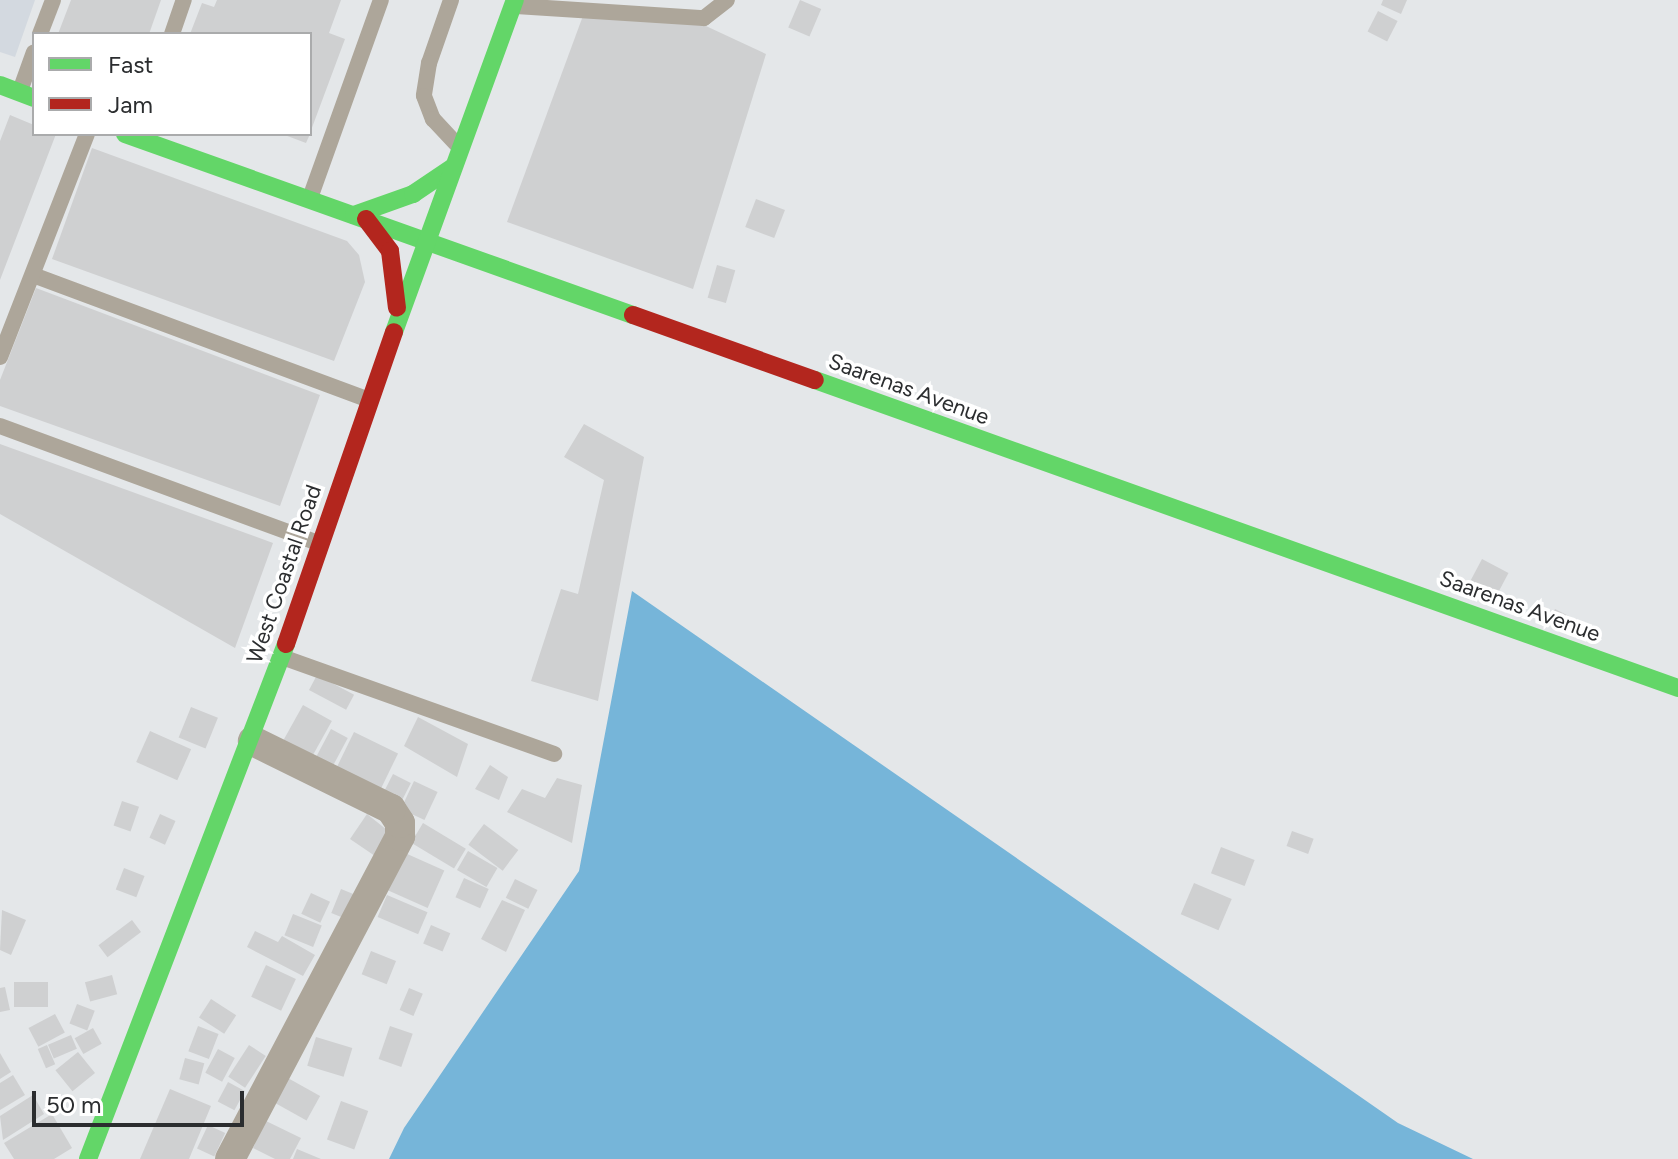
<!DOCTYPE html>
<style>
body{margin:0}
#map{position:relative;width:1678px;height:1159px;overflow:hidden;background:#e4e7e9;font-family:Figtree,sans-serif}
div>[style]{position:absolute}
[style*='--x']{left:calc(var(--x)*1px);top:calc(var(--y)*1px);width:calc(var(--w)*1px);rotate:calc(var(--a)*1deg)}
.built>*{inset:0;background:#d3d9e0}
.water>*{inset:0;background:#76b5d9}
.building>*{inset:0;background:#cfd0d1;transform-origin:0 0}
.lane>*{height:16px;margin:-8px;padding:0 8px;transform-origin:8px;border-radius:8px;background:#ada69a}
.street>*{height:30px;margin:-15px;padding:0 15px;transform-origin:15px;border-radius:15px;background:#ada69a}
.fast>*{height:18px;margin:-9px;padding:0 9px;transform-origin:9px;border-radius:9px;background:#63d668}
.jam>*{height:18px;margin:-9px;padding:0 9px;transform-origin:9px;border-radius:9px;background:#b3261e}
span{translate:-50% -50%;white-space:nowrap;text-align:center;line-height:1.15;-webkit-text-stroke:7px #fff;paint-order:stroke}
.street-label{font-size:22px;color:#2b2d2f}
.legend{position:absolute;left:32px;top:32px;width:280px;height:104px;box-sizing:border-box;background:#fff;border:2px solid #aaabac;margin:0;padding:10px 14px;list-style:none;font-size:24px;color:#2b2d2f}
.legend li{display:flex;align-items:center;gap:16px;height:40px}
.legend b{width:40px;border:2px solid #aaabac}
.scale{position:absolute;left:32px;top:1091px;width:212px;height:36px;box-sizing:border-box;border:4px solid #2b2d2f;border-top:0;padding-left:10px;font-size:24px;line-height:28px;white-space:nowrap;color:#2b2d2f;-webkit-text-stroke:6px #fff;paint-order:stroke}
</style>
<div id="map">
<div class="built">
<i style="clip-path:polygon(0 0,35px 0,15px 57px,0 52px)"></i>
</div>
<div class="water">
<i style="clip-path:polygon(632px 591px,1398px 1123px,1473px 1159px,389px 1159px,404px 1128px,579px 871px)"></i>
</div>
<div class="building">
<i style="clip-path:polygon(71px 0,161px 0,149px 34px,58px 34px)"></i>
<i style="clip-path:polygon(217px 0,341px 0,329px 33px,345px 39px,310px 133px,310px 34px,190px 34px,202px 3px,214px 7px)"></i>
<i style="left:800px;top:0;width:23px;height:30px;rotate:23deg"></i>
<i style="clip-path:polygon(1383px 0,1407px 0,1401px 14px,1381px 5px)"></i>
<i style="left:1378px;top:11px;width:22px;height:23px;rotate:27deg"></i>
<i style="clip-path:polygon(584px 13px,693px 20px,766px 54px,693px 289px,507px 222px)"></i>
<i style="clip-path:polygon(10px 115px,34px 125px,34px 134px,56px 134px,0 280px,0 141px)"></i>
<i style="clip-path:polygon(282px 134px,310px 134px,306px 143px)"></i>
<i style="clip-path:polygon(92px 148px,347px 241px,359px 255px,365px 282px,334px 361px,52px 259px)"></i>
<i style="left:756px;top:199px;width:31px;height:30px;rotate:21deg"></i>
<i style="left:717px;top:265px;width:19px;height:34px;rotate:16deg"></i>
<i style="clip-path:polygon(36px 288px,320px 395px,280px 506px,0 406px,0 380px)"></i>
<i style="clip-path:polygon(584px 424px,644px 457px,598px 701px,531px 681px,561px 589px,578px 594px,604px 480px,564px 457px)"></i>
<i style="clip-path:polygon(0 444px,273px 543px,235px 648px,0 514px)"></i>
<i style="left:1482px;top:559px;width:30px;height:35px;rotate:28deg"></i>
<i style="left:1555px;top:609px;width:37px;height:10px;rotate:27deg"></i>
<i style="left:317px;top:675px;width:42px;height:17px;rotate:28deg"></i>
<i style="left:303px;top:705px;width:33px;height:47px;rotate:29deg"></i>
<i style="left:191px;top:707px;width:29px;height:33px;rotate:22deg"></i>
<i style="clip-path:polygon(418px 717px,468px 744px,457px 777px,404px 746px)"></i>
<i style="left:331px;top:729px;width:19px;height:41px;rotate:28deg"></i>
<i style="left:150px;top:731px;width:45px;height:34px;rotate:24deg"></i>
<i style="left:354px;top:732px;width:49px;height:43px;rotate:26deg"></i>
<i style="clip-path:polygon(490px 765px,508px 777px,499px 800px,475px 789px)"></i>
<i style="left:393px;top:774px;width:20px;height:26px;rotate:27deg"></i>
<i style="clip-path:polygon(557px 778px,582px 785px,572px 843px,507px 812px,522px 789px,545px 798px)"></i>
<i style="left:414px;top:781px;width:26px;height:31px;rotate:25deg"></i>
<i style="left:122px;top:801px;width:18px;height:26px;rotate:19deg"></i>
<i style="left:160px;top:814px;width:17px;height:26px;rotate:24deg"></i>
<i style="clip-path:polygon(367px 814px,387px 830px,375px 856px,350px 839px)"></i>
<i style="left:423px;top:823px;width:50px;height:23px;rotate:31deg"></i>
<i style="left:484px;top:824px;width:43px;height:26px;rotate:37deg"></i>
<i style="left:1292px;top:831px;width:23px;height:16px;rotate:20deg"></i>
<i style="left:1221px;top:847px;width:36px;height:28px;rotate:21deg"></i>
<i style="left:468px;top:851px;width:34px;height:22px;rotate:30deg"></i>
<i style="left:405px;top:853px;width:43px;height:41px;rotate:24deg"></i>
<i style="left:124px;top:868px;width:22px;height:23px;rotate:21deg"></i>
<i style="left:464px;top:878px;width:27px;height:21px;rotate:24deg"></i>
<i style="left:515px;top:879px;width:25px;height:21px;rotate:26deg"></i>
<i style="left:1194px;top:883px;width:41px;height:34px;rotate:23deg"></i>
<i style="left:341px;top:889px;width:18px;height:26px;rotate:22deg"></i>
<i style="left:311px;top:893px;width:21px;height:23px;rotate:25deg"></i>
<i style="left:387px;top:895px;width:44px;height:24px;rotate:23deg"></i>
<i style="clip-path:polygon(502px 900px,525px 910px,506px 952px,481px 939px)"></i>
<i style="clip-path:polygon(2px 910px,26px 920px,11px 955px,0 950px)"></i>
<i style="left:293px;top:914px;width:31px;height:23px;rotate:22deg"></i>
<i style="left:132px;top:920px;width:15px;height:42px;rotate:53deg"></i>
<i style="left:431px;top:925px;width:21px;height:20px;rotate:23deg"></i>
<i style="clip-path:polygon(255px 931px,278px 942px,282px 936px,315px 955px,303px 976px,247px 947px)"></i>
<i style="left:371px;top:951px;width:27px;height:25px;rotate:22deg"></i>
<i style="left:266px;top:965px;width:33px;height:35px;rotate:25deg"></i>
<i style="left:112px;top:975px;width:20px;height:28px;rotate:75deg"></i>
<i style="left:48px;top:982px;width:25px;height:34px;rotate:90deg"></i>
<i style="clip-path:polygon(5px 987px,10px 1010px,0 1012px,0 988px)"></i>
<i style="left:409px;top:988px;width:15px;height:24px;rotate:23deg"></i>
<i style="left:211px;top:999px;width:30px;height:22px;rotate:33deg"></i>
<i style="left:77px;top:1004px;width:19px;height:21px;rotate:21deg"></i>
<i style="left:55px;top:1014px;width:21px;height:30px;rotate:62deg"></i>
<i style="left:198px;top:1026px;width:22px;height:27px;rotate:21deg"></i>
<i style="left:390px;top:1026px;width:24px;height:35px;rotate:19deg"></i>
<i style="left:93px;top:1028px;width:18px;height:21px;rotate:61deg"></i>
<i style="left:71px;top:1035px;width:15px;height:25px;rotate:67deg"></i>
<i style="left:316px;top:1037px;width:38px;height:30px;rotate:17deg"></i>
<i style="left:47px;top:1045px;width:21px;height:10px;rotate:67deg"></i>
<i style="left:249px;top:1045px;width:20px;height:38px;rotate:33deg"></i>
<i style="left:218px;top:1049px;width:19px;height:27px;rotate:28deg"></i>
<i style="left:78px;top:1052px;width:27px;height:29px;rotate:51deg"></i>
<i style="clip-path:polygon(0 1053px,11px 1072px,0 1079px)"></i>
<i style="left:185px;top:1058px;width:20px;height:22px;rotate:15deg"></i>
<i style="clip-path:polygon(13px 1075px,25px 1095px,0 1110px,0 1083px)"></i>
<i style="left:286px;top:1077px;width:39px;height:28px;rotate:29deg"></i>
<i style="left:228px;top:1082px;width:19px;height:22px;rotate:28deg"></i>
<i style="clip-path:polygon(170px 1089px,211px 1106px,189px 1159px,140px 1159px)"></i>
<i style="clip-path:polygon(33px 1095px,44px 1114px,3px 1140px,0 1116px)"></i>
<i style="left:341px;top:1101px;width:29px;height:41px;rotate:20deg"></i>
<i style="clip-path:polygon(52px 1114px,72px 1148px,54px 1159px,14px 1159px,4px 1143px)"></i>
<i style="clip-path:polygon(266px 1121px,301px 1138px,290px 1159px,275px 1159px,253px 1148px)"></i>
<i style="left:208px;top:1125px;width:19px;height:26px;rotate:25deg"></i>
<i style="clip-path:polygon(297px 1149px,321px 1159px,293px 1159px)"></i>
</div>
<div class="lane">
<i style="--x:451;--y:0;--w:67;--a:109.2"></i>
<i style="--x:429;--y:63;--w:33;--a:99"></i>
<i style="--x:424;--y:96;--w:25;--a:69"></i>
<i style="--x:433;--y:119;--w:34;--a:47"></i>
<i style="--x:516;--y:6;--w:188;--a:3.7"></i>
<i style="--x:704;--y:18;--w:29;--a:-38"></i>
<i style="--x:40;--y:34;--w:36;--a:-69"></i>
<i style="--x:172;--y:34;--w:36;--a:-71"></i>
<i style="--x:20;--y:91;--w:41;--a:-70.3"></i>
<i style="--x:310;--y:198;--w:210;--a:-70.3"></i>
<i style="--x:33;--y:275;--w:358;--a:20.4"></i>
<i style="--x:0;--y:357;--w:239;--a:-68.7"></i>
<i style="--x:0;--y:426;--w:339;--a:20.2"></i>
<i style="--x:282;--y:657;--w:289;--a:19.6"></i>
</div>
<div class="street">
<i style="--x:230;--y:1159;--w:365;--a:-62.2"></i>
<i style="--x:400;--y:836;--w:13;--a:-90"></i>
<i style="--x:400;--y:823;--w:17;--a:-123"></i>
<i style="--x:391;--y:809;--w:154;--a:-153.8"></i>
</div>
<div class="fast">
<i style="--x:0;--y:85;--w:36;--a:21"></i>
<i style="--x:125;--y:134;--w:539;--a:19.61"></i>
<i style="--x:354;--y:215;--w:63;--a:-19.6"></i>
<i style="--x:413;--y:194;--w:48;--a:-34"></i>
<i style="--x:394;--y:332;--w:353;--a:-70"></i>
<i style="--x:815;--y:380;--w:916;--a:19.64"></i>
<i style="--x:88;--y:1159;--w:552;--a:-68.97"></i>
</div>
<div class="jam">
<i style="--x:366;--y:219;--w:40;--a:53"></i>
<i style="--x:390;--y:251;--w:57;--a:83"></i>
<i style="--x:633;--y:315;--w:193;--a:19.7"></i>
<i style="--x:286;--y:644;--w:330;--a:-70.9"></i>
</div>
<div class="street-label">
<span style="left:909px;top:389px;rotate:20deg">Saarenas Avenue</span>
<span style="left:284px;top:574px;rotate:-71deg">West Coastal Road</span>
<span style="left:1520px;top:606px;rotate:20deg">Saarenas Avenue</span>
</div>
<ul class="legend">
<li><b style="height:10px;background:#63d668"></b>Fast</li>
<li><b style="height:10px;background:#b3261e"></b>Jam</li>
</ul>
<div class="scale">50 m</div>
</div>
